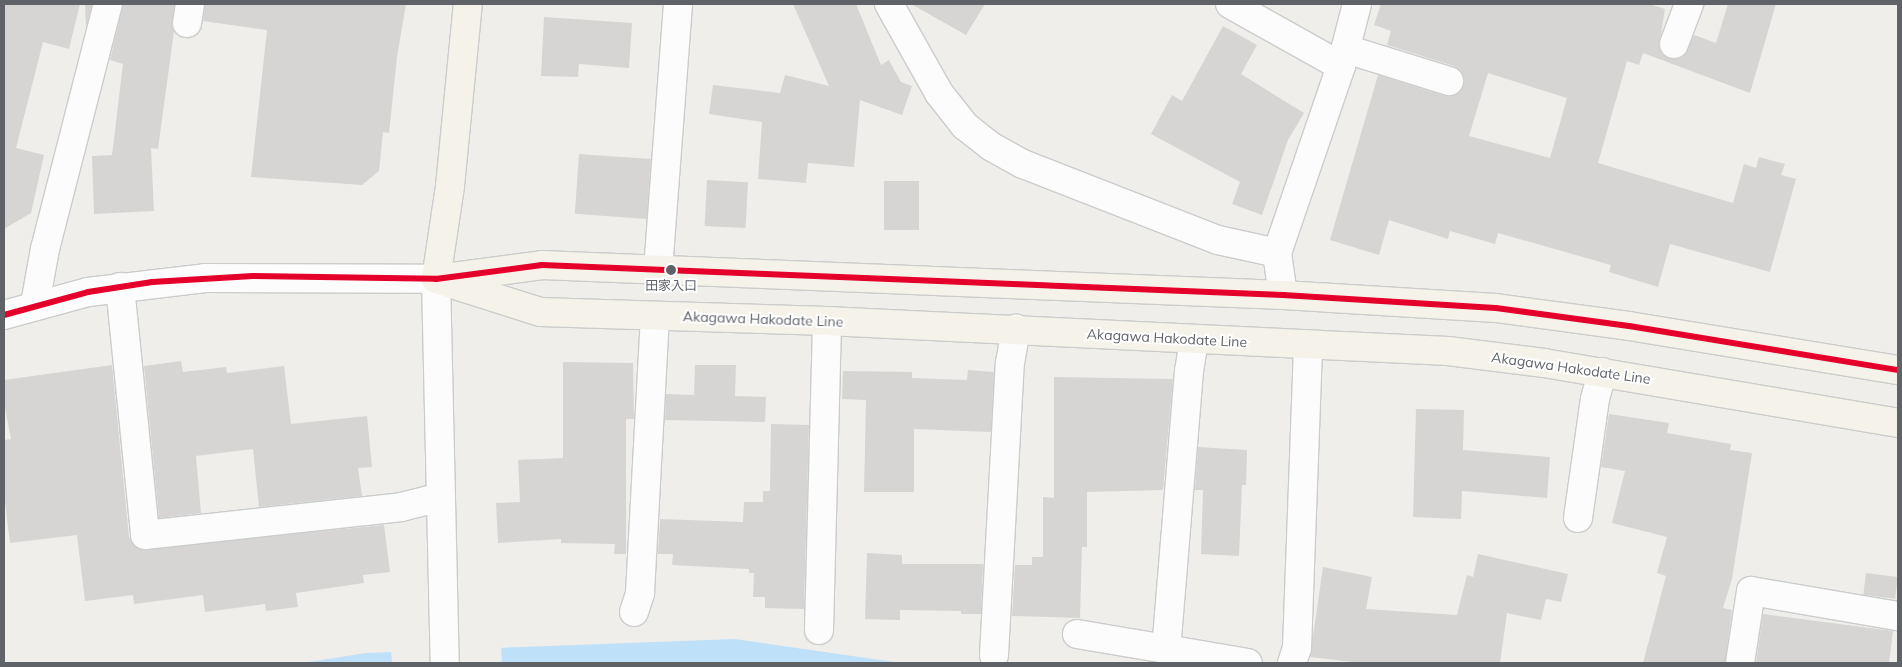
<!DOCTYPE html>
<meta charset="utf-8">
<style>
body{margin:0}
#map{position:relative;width:1902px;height:667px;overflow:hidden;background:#efeeea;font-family:Mulish,"Noto Sans JP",sans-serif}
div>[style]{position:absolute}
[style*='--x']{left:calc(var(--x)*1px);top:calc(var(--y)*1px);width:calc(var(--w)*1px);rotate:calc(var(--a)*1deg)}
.water>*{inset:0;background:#bfe0f9}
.pier>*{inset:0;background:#efeeea}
.building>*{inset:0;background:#d6d5d3;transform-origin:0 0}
.roads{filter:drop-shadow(1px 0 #cbcccc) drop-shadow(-1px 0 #cbcccc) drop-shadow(0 1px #cbcccc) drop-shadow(0 -1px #cbcccc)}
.minor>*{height:28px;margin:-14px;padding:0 14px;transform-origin:14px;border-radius:14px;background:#fdfcfc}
.major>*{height:28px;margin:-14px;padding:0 14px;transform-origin:14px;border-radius:14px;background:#f4f2e9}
.bus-1>*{height:6px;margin:-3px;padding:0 3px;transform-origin:3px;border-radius:3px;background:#e4002b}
.dots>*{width:14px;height:14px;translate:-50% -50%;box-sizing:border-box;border:2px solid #fff;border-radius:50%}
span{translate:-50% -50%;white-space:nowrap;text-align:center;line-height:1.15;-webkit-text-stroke:4px #fff;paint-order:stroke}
.bus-label{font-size:13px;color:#5f6368}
.street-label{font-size:14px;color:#5f6368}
.frame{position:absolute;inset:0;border:5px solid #5f6368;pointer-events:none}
</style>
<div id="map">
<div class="water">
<i style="clip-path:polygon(735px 639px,901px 663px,302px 663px,366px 653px)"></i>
</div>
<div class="pier">
<i style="clip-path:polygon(501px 645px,502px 663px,392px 663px,391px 650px)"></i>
</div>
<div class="building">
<i style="clip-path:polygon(4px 4px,80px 4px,69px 49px,43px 42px,16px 148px,44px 155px,31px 213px,4px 229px)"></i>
<i style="clip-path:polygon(85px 4px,92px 4px,86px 28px)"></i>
<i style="clip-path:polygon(123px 4px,174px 4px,174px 31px,158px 149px,151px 148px,154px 211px,94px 214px,92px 156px,112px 155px,123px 64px,110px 60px)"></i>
<i style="clip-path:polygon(205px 4px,406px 4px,397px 57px,389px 133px,383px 132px,379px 171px,362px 185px,251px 177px,267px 30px,203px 21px)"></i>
<i style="clip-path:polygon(793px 4px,856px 4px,881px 65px,889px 60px,901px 82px,912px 86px,902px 115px,860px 100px,854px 167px,808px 163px,806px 183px,758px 179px,762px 122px,709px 114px,713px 85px,780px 93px,785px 75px,829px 86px)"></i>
<i style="clip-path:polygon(911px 4px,985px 4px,966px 35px)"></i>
<i style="clip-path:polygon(evenodd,1381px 4px,1649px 4px,1665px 9px,1659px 47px,1662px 54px,1676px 59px,1684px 56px,1694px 35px,1716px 43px,1728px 4px,1776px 4px,1750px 93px,1643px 53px,1639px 65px,1627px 61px,1598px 163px,1733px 203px,1744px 164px,1756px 168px,1759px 157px,1785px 164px,1781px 175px,1796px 179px,1770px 272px,1670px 244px,1658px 287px,1609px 272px,1611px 265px,1498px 233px,1495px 244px,1450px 231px,1448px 239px,1389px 220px,1379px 255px,1330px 240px,1378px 75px,1445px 96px,1459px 93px,1464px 85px,1461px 71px,1454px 66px,1387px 45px,1391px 31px,1374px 25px,1381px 4px,1488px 73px,1567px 98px,1550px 158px,1469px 136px,1488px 73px)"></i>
<i style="clip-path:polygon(544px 17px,632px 23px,629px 68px,579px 64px,578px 77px,541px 76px)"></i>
<i style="clip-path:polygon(1223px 26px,1257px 45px,1241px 74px,1304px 113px,1288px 140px,1262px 215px,1232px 204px,1240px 182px,1151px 134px,1172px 95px,1182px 101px)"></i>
<i style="left:579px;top:154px;width:72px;height:60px;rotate:4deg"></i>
<i style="left:707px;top:180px;width:41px;height:46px;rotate:3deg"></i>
<i style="left:884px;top:181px;width:35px;height:49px"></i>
<i style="clip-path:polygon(181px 361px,183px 372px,226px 367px,227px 373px,284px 366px,291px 424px,367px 416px,372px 467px,358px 468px,362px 496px,259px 507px,253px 449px,196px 456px,201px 513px,159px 518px,144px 366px)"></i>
<i style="clip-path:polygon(563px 362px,633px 363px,634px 419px,626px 419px,626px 554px,614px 554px,615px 544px,561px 543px,561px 539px,498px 543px,496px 503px,520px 502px,518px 460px,563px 458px)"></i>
<i style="clip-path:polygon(112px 365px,129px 537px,138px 549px,384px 525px,390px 572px,363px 575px,364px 583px,296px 593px,298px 607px,266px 611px,265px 604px,205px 612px,203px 595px,134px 604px,133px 595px,85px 601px,77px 535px,10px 543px,4px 494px,4px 440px,11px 439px,4px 403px,4px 380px)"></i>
<i style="clip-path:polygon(695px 365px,736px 365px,735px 396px,766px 397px,765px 422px,665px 420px,666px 394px,694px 395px)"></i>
<i style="clip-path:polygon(968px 370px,994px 372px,991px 432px,914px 429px,914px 492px,864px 492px,866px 400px,842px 399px,843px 371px,912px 372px,912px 378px,967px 380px)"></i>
<i style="clip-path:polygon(1054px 377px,1173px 379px,1163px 490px,1087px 492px,1087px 547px,1082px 547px,1080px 618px,1012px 616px,1015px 565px,1032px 565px,1032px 557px,1043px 557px,1043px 497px,1054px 498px)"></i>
<i style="clip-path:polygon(1416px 409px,1464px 410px,1463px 450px,1550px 457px,1547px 498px,1462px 491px,1461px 519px,1413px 517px)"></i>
<i style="clip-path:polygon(1609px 414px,1669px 423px,1667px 433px,1731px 444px,1730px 450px,1752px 453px,1732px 579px,1723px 608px,1732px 610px,1725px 663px,1643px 663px,1666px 576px,1657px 573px,1667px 537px,1612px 523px,1625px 471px,1601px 467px)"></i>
<i style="clip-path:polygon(771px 424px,809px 425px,804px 609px,765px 608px,765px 597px,753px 597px,754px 573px,749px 573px,749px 569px,672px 565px,673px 554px,658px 554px,660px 519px,743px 522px,744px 502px,763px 502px,763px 491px,770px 491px)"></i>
<i style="clip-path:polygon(1198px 447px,1247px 450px,1246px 485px,1242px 485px,1239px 556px,1201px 554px,1203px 490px,1195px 490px)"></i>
<i style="clip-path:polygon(867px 553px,902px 555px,902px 564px,983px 564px,981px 614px,961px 614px,961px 611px,900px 610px,900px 620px,865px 619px)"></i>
<i style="clip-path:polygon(1478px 554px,1568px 574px,1561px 602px,1546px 599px,1541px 620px,1507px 613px,1500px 663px,1361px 663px,1310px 657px,1323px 567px,1372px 577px,1366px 609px,1457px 615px,1467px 575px,1473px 577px)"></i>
<i style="left:1866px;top:573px;width:32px;height:22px;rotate:7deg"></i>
<i style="clip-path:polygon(1763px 614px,1893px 631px,1889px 663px,1756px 663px)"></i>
</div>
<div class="roads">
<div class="minor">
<i style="--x:889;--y:4;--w:102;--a:60.7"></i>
<i style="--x:939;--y:93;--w:42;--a:51.8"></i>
<i style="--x:965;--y:126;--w:34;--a:38"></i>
<i style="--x:992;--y:147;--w:35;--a:29"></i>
<i style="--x:1023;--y:164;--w:209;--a:21.3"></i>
<i style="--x:1218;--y:240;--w:60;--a:12.4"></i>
<i style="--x:1277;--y:253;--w:42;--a:81.9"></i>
<i style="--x:1230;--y:4;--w:127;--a:29.2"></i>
<i style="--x:187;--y:23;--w:19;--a:-81"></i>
<i style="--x:1674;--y:44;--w:43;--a:-69.4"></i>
<i style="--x:1346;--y:49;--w:108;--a:17.3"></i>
<i style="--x:1277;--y:253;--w:198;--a:-71.1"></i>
<i style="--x:1341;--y:66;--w:64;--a:-75.5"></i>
<i style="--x:658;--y:270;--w:267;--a:-85.7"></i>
<i style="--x:120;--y:287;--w:249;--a:84.2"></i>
<i style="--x:145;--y:535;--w:258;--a:-6.2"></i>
<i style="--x:401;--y:507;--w:41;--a:-14"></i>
<i style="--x:35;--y:304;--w:56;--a:-79.7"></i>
<i style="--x:45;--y:249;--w:253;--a:-75.6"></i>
<i style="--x:4;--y:315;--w:87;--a:-15.3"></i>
<i style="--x:88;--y:292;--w:118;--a:-6.8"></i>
<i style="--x:205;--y:278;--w:231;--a:0.2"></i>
<i style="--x:436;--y:279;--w:384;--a:88.7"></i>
<i style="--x:1194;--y:340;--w:31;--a:99"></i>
<i style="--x:1189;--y:371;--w:279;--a:94.7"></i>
<i style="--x:1166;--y:649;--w:83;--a:9.7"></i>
<i style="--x:1578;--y:518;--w:120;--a:-81.9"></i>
<i style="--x:1595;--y:399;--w:28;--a:-75"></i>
<i style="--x:634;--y:612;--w:20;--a:-72"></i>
<i style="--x:640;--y:593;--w:277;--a:-86.9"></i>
<i style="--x:819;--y:630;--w:309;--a:-88.5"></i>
<i style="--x:1077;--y:634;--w:90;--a:9.6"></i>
<i style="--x:994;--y:655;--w:292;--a:-86.9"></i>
<i style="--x:1010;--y:363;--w:35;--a:-80"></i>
<i style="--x:1292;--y:663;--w:16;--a:-72"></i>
<i style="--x:1297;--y:648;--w:301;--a:-87.9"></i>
<i style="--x:1740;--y:663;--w:73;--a:-81.3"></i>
<i style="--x:1751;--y:591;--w:149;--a:9.7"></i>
</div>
<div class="major">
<i style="--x:445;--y:278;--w:98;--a:-7.6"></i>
<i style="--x:542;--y:265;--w:742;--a:2.32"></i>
<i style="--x:1283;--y:295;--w:213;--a:3.5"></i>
<i style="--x:1496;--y:308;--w:134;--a:7.7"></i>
<i style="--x:1629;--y:326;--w:273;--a:9.3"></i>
<i style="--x:436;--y:279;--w:109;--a:17.6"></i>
<i style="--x:540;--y:312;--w:287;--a:1.8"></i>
<i style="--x:827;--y:321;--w:622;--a:2.77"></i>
<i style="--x:1448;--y:351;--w:97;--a:7.1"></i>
<i style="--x:1544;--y:363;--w:359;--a:9.6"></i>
<i style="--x:436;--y:279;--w:94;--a:-81.4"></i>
<i style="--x:450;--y:186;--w:183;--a:-84.4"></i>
</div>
</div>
<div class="bus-1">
<i style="--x:4;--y:315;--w:87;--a:-15.3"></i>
<i style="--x:88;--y:292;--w:65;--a:-8.9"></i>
<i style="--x:152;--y:282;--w:101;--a:-3.4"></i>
<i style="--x:253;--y:276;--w:183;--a:0.9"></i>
<i style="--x:436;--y:279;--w:107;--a:-7.5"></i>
<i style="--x:542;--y:265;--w:742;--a:2.32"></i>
<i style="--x:1283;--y:295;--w:213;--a:3.5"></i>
<i style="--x:1496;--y:308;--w:134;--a:7.7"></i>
<i style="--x:1629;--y:326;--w:273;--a:9.3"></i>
</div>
<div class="dots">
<i style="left:671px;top:270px;background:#5f6368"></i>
</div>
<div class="bus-label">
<span style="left:671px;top:285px">田家入口</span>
</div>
<div class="street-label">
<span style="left:763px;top:319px;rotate:2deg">Akagawa Hakodate Line</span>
<span style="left:1167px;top:338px;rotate:3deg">Akagawa Hakodate Line</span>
<span style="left:1571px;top:368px;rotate:8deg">Akagawa Hakodate Line</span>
</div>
<div class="frame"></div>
</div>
